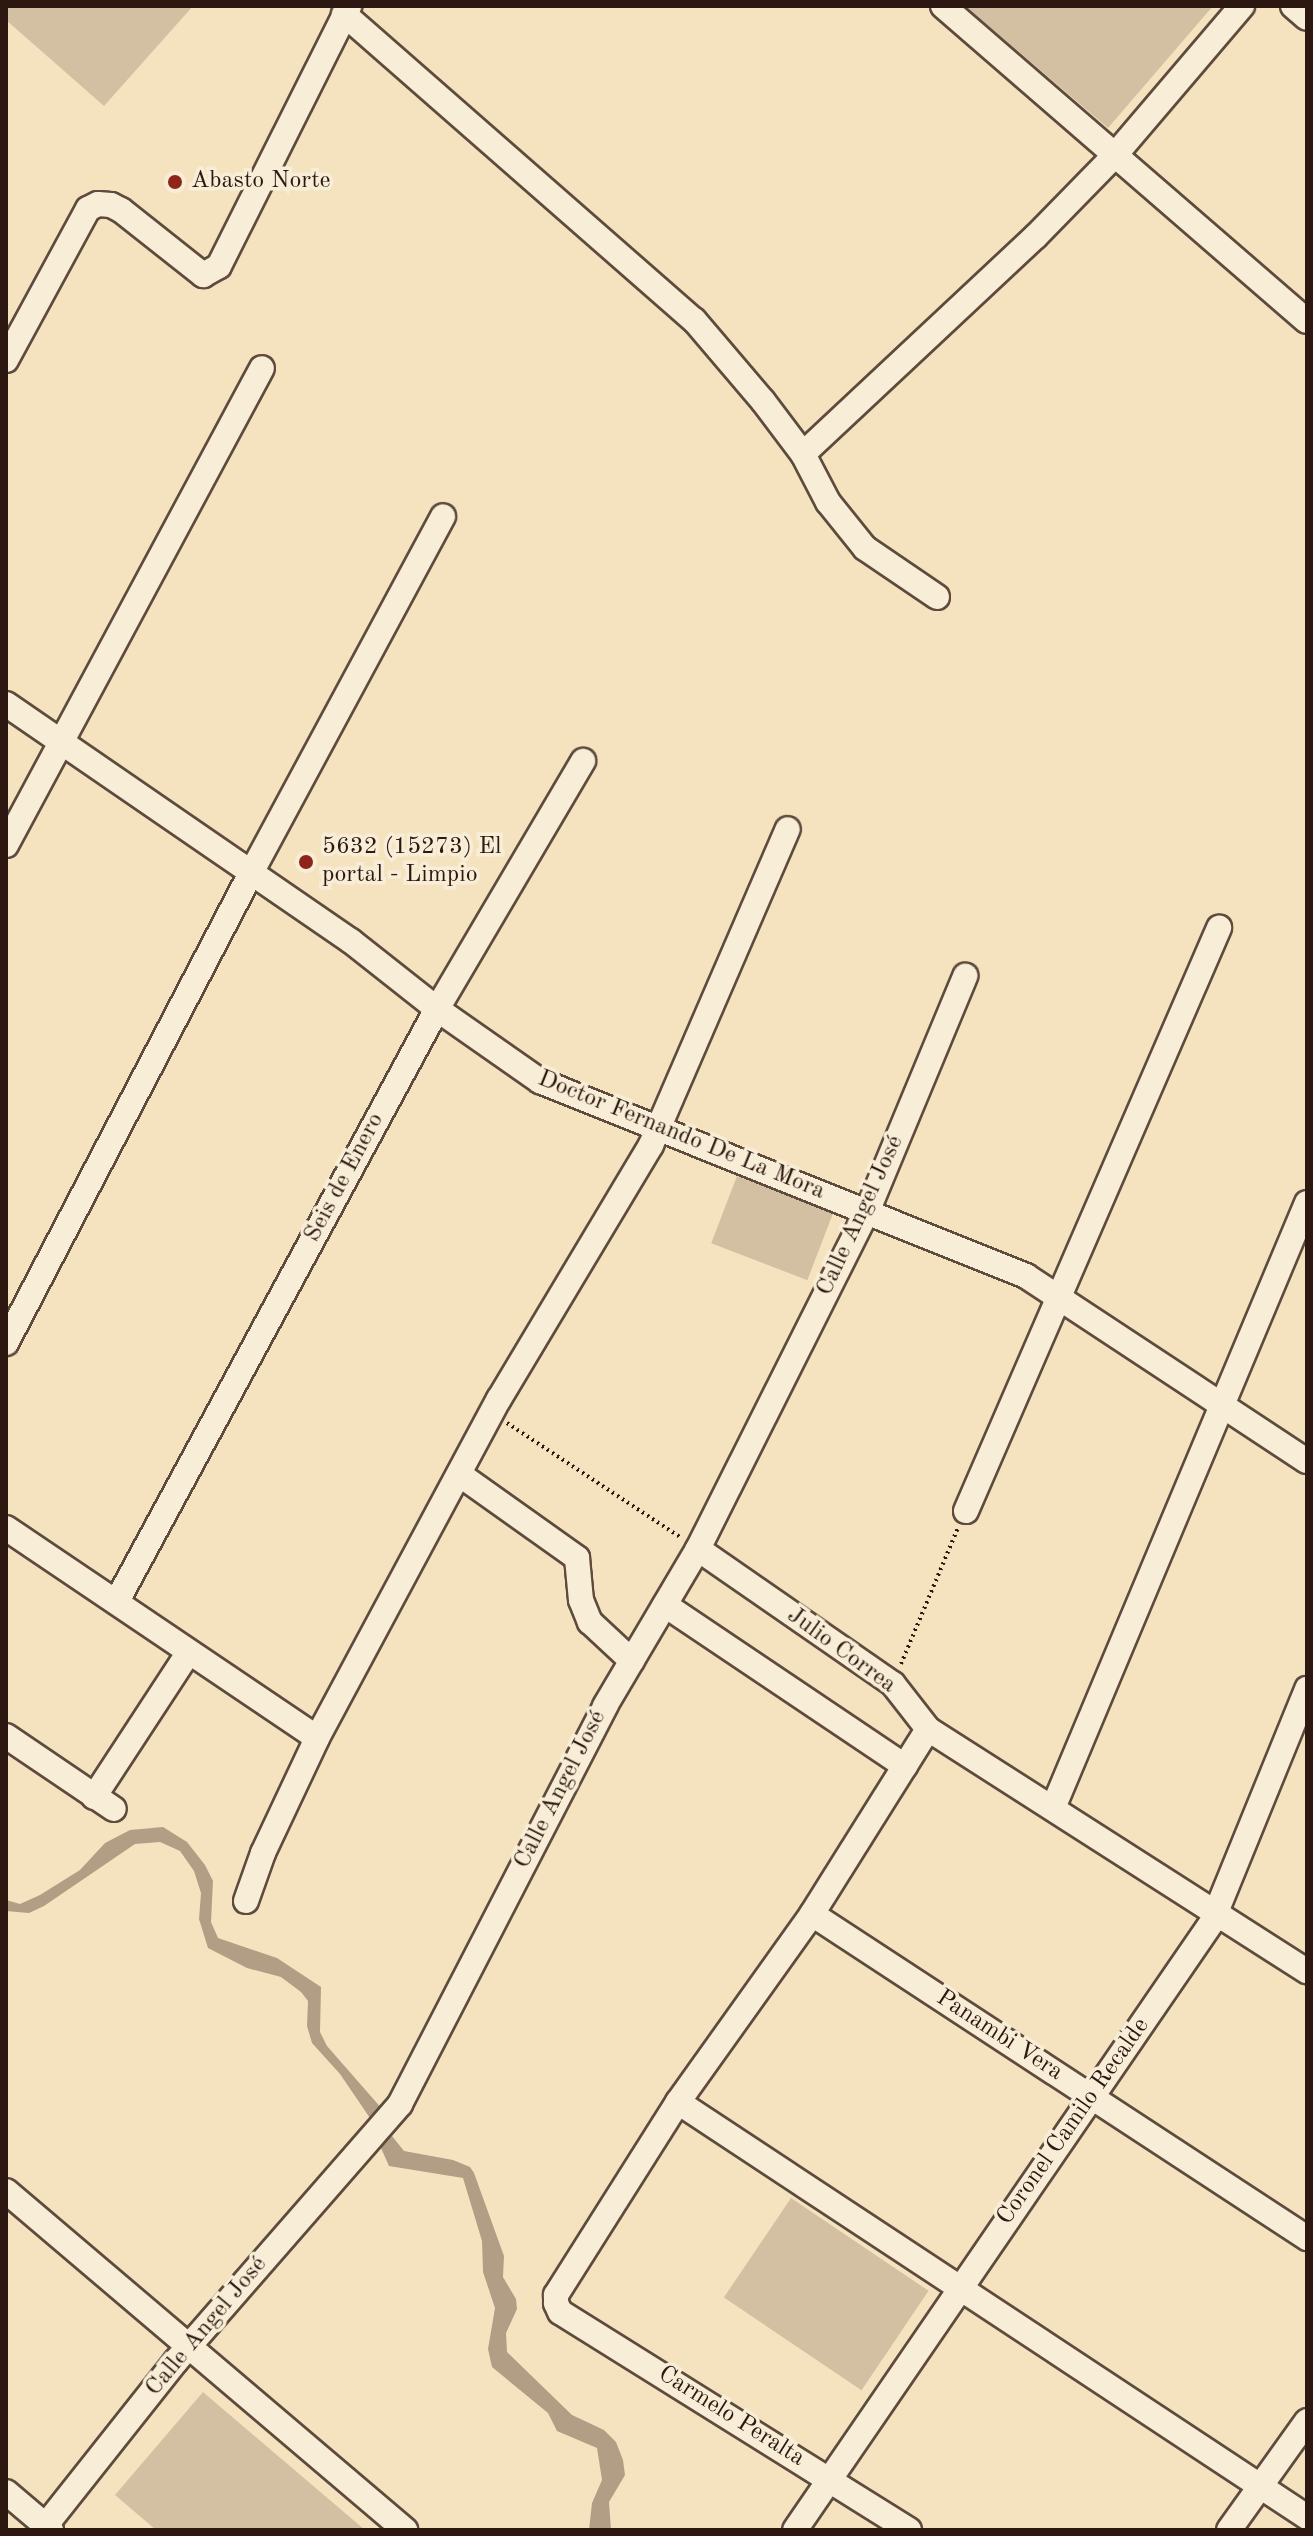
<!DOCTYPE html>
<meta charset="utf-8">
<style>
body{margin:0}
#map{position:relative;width:1313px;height:2536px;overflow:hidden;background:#f5e3c0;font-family:"Old Standard TT",serif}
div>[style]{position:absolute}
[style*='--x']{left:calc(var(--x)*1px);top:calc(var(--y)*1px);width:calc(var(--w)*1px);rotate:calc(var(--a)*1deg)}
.green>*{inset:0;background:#d3c0a2;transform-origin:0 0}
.water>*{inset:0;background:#b19e84}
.path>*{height:4px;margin-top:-2px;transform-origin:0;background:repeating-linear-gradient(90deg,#2c1811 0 2px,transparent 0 6px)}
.roads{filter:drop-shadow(2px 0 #5e4b3d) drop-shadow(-2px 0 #5e4b3d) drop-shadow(0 2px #5e4b3d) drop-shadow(0 -2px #5e4b3d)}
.minor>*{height:24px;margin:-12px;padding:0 12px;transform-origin:12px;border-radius:12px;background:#f8edd6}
.dots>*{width:22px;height:22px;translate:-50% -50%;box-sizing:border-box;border:4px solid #f8edd6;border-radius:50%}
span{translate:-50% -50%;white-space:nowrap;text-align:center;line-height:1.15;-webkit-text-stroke:7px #f8edd6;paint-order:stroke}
.poi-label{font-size:24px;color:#2c1811}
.left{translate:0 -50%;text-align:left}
.street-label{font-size:24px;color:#2c1811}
.frame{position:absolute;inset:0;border:8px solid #2c1811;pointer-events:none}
</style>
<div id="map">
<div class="green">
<i style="clip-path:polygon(6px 6px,193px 6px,104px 106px,6px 20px)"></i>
<i style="clip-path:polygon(965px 6px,1213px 6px,1108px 128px)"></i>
<i style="left:737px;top:1176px;width:103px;height:72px;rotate:21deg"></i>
<i style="left:791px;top:2198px;width:166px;height:120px;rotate:34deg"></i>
<i style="clip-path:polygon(203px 2392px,365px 2530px,156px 2530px,115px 2495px)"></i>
</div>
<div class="water">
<i style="clip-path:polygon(163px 1827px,187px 1842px,205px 1865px,213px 1881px,211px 1922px,218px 1938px,277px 1958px,321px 1987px,320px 2032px,327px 2046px,383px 2110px,372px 2121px,340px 2074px,312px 2043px,307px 2026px,308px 2001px,301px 1992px,281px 1977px,247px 1968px,208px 1948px,199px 1919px,201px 1893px,194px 1871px,180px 1851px,160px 1842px,135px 1844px,44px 1906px,29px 1913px,6px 1911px,6px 1900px,20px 1904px,40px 1895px,80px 1870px,105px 1843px,130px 1830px)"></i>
<i style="clip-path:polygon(392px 2136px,404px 2151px,453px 2160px,470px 2167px,474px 2173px,504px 2256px,503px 2277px,516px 2299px,517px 2309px,506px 2333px,507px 2352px,572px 2415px,604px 2430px,616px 2442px,623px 2460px,625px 2475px,609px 2502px,611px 2530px,589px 2530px,592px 2503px,602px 2480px,597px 2448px,557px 2431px,548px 2413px,492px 2367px,488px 2349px,495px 2308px,483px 2272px,482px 2241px,463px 2178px,389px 2166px,381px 2148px)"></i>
</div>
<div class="path">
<i style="--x:507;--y:1423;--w:207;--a:33.4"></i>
<i style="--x:901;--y:1664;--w:147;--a:-67.3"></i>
</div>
<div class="roads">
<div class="minor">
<i style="--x:943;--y:6;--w:481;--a:40.9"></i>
<i style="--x:1293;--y:6;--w:18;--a:41"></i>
<i style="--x:344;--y:14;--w:465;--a:41.2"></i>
<i style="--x:694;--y:320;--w:106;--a:49.6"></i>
<i style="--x:763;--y:401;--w:66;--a:53"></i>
<i style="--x:803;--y:454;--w:54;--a:62.5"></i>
<i style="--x:828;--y:502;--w:59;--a:51.2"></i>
<i style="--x:865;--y:548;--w:87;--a:34.2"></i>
<i style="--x:6;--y:360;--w:172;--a:-61.5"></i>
<i style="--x:88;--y:209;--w:11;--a:-27"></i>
<i style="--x:98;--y:204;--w:13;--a:4"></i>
<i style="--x:111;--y:205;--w:11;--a:27"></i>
<i style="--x:121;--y:210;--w:105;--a:38.4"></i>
<i style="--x:203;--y:275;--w:18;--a:-29"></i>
<i style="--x:219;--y:266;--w:291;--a:-63.4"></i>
<i style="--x:803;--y:454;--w:319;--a:-43.1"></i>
<i style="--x:1036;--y:236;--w:113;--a:-45.7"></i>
<i style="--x:1115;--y:155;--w:196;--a:-49.6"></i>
<i style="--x:6;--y:704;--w:419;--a:34.5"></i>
<i style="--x:351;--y:941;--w:110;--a:38.3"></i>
<i style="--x:437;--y:1009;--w:126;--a:35"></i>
<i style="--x:540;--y:1081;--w:524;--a:21.86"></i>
<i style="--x:1026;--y:1276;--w:336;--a:33.4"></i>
<i style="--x:6;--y:845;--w:541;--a:-61.78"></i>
<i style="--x:6;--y:1343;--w:530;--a:-62.47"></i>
<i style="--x:251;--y:873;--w:405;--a:-61.7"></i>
<i style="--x:459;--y:1474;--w:145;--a:35.4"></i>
<i style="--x:577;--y:1558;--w:42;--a:84.6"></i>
<i style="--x:581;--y:1600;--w:24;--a:68"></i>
<i style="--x:590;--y:1622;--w:57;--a:42.9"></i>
<i style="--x:966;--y:1511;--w:636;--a:-66.54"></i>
<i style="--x:6;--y:1528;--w:375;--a:34"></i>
<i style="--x:698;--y:1549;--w:237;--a:34.7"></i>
<i style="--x:893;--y:1684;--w:57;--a:52.1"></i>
<i style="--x:928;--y:1729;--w:450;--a:32.6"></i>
<i style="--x:117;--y:1601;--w:673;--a:-61.61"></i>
<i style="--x:437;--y:1009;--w:288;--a:-59.5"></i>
<i style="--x:665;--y:1605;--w:289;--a:33.9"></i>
<i style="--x:6;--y:1736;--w:130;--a:34.1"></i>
<i style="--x:94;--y:1797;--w:173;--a:-56.8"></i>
<i style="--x:1053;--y:1808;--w:656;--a:-67.23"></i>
<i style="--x:246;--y:1901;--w:51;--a:-70.5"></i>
<i style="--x:263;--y:1853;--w:127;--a:-64.8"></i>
<i style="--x:317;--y:1738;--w:385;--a:-61.8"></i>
<i style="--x:499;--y:1399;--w:296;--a:-59.1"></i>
<i style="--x:651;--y:1145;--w:344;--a:-66.6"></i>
<i style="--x:812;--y:1914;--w:592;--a:33.21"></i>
<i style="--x:678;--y:2102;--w:754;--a:33.42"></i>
<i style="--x:6;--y:2191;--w:524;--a:40.35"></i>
<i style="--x:6;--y:2492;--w:59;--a:40.2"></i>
<i style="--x:42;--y:2530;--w:216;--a:-51.6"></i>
<i style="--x:176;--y:2361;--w:341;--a:-48.9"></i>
<i style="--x:400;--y:2104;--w:448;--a:-62.7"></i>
<i style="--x:605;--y:1706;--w:182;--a:-59.4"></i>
<i style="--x:698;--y:1549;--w:377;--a:-63.4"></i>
<i style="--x:867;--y:1212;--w:256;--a:-67.4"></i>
<i style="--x:795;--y:2530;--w:737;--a:-55.56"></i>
<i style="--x:1212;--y:1922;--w:252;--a:-67.8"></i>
<i style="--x:909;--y:2530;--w:411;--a:-148"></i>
<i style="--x:560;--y:2312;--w:10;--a:-114"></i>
<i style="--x:556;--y:2303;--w:8;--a:-90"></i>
<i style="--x:556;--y:2295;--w:228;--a:-57.7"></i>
<i style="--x:678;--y:2102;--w:231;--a:-54.5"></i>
<i style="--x:812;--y:1914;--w:218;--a:-57.9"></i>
<i style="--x:1229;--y:2530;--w:134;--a:-54.4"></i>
</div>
</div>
<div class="dots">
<i style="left:175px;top:182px;background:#8f2418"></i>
<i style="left:306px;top:862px;background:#8f2418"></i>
</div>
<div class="poi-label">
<span class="left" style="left:191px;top:182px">Abasto Norte</span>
<span class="left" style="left:322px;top:862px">5632 (15273) El<br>portal - Limpio</span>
</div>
<div class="street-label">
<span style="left:681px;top:1136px;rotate:22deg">Doctor Fernando De La Mora</span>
<span style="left:345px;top:1178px;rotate:-62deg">Seis de Enero</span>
<span style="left:861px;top:1216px;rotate:-65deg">Calle Angel José</span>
<span style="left:841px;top:1651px;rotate:36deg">Julio Correa</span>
<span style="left:561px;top:1790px;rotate:-63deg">Calle Angel José</span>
<span style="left:999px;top:2036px;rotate:33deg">Panambi Vera</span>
<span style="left:1074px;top:2122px;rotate:-55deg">Coronel Camilo Recalde</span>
<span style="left:207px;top:2327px;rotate:-50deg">Calle Angel José</span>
<span style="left:731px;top:2417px;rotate:32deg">Carmelo Peralta</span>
</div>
<div class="frame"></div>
</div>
